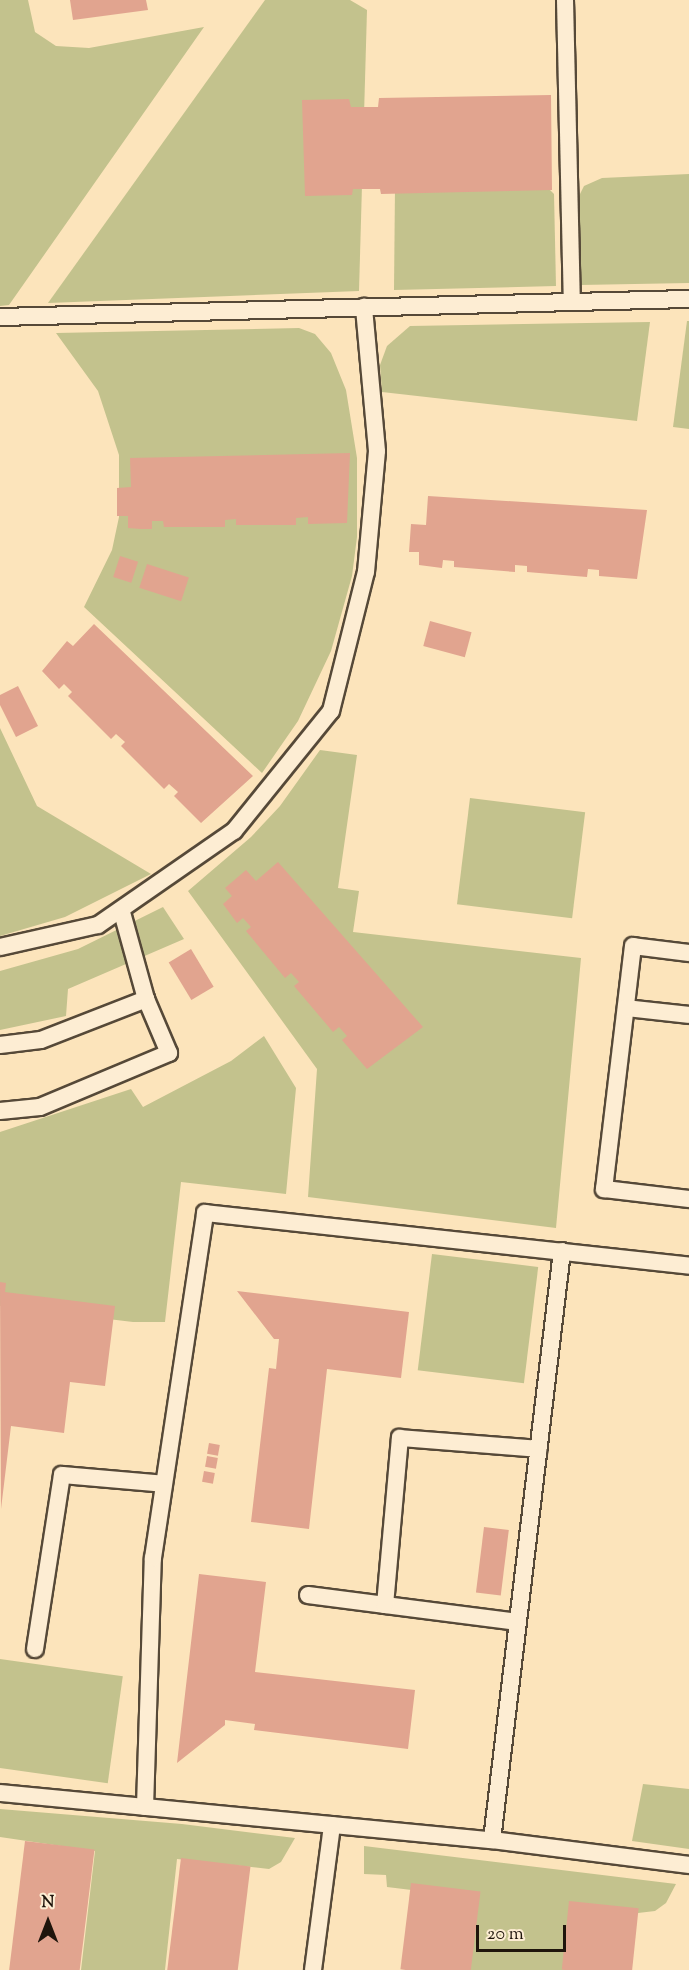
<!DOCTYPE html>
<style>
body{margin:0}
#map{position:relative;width:689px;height:1970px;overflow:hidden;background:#fce4bb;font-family:"Sorts Mill Goudy",serif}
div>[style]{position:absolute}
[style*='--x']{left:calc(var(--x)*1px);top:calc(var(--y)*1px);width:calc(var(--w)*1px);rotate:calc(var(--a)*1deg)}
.green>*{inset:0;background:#c3c28d;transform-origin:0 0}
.building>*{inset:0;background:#e1a48f;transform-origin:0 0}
.roads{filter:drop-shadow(2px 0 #564938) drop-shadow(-2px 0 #564938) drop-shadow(0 2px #564938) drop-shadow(0 -2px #564938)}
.lane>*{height:16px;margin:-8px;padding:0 8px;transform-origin:8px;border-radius:8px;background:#fdedd3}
span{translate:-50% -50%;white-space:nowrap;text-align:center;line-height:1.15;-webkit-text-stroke:5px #fdedd3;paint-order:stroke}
.north{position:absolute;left:18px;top:1892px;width:60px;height:60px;-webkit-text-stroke:4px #fdedd3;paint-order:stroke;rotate:0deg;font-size:16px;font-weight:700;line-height:24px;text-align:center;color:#1f150c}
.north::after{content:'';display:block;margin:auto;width:21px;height:27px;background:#1f150c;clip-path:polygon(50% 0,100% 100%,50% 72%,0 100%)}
.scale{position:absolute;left:476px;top:1925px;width:90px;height:27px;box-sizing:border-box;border:3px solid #1f150c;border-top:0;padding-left:8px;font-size:18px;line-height:21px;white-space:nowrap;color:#1f150c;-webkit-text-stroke:4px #fdedd3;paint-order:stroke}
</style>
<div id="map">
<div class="green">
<i style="clip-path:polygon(0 0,28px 0,35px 32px,56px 46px,89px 48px,204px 27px,9px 305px,0 306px)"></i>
<i style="clip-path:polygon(265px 0,350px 0,367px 10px,359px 291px,48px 303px)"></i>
<i style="clip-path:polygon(689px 174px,689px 283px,580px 285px,576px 202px,584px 186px,602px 178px)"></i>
<i style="clip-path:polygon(542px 182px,554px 194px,556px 286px,394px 290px,395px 187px)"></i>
<i style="clip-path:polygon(687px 321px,689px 321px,689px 429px,673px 427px)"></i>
<i style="clip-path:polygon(650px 322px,637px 421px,382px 392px,380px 365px,387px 346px,410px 326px)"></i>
<i style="clip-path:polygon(299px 328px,315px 334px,331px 353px,346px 390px,357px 458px,357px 537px,352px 576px,331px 651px,298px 721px,262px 773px,84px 607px,112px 550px,119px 517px,119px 455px,98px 391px,56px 333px)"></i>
<i style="clip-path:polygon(0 728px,37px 806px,151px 874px,65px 917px,0 936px)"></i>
<i style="clip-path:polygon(320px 750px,357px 755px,338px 888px,359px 891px,353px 932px,581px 958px,556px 1228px,308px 1197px,317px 1069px,188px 891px,251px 837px,280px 806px)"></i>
<i style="left:470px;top:798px;width:116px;height:107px;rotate:7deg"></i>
<i style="clip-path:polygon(163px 907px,184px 939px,68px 989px,66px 1016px,0 1030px,0 971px,78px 949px)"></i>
<i style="clip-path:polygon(264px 1036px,296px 1088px,286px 1194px,181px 1182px,165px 1322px,133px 1322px,0 1306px,0 1132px,131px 1089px,143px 1107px,231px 1061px)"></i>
<i style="left:432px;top:1254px;width:107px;height:117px;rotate:7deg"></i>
<i style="left:0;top:1659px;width:124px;height:108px;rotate:8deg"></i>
<i style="clip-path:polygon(643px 1784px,689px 1789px,689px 1849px,632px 1841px)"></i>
<i style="clip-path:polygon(0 1809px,182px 1824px,295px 1838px,281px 1862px,269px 1869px,177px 1859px,165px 1970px,81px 1970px,95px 1851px,0 1837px)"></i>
<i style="clip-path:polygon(364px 1846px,676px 1884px,666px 1903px,655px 1911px,638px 1913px,565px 1970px,469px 1970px,477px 1898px,387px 1887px,386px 1875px,364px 1874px)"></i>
</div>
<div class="building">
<i style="clip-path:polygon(70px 0,146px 0,148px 10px,73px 20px)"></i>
<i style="clip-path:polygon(551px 95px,552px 190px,381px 194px,380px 189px,353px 189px,352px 195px,305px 196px,302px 100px,349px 99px,351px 107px,378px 107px,379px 98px)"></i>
<i style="clip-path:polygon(350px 453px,347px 523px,308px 524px,308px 517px,296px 518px,296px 525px,236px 525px,236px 519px,225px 520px,225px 527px,164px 527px,163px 521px,152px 521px,152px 529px,141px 529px,128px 528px,128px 516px,117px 516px,117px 488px,131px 487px,130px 458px)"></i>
<i style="clip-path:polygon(428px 496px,647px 510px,637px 579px,599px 576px,599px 570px,588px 569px,587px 577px,527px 572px,527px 566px,515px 565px,515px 572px,454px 567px,454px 561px,443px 560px,442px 568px,419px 565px,419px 552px,409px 552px,411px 524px,426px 525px)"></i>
<i style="left:120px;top:556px;width:19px;height:22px;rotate:18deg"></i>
<i style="left:147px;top:564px;width:44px;height:25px;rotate:18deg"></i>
<i style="left:430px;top:621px;width:43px;height:26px;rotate:15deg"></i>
<i style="clip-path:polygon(94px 624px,253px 776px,201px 823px,174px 796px,178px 792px,169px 784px,164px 789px,121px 746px,125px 742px,116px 734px,111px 739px,68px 696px,72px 692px,64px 684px,59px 689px,42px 671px,67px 641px,73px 646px)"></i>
<i style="clip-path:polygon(18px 686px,38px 726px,16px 737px,0 705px,0 695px)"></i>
<i style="clip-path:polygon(278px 862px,423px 1027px,367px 1069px,342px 1040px,347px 1036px,339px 1027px,333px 1032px,294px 986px,299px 982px,291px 973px,285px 978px,246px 931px,251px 927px,243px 918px,237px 923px,223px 904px,232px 896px,225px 888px,246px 870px,256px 881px)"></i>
<i style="left:191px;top:949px;width:44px;height:26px;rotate:59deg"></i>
<i style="clip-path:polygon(0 1282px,6px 1283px,5px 1292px,115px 1306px,105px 1386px,70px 1382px,64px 1433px,11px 1426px,1px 1509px)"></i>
<i style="clip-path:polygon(237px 1291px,409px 1312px,401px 1378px,327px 1369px,309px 1529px,251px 1522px,269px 1368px,276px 1369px,279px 1339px,274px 1339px)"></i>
<i style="left:209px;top:1443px;width:11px;height:11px;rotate:10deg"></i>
<i style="left:207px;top:1456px;width:11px;height:11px;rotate:10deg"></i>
<i style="left:204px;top:1471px;width:11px;height:11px;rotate:10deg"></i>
<i style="left:484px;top:1527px;width:25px;height:66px;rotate:7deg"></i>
<i style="clip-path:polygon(199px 1574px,266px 1582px,255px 1672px,415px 1690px,408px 1749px,254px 1730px,255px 1724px,225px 1720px,225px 1725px,177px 1763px)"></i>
<i style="left:25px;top:1841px;width:70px;height:130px;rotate:7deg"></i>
<i style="left:181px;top:1858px;width:70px;height:113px;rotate:7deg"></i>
<i style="left:411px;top:1883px;width:70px;height:87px;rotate:7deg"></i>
<i style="left:569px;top:1901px;width:70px;height:69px;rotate:6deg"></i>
</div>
<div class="roads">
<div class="lane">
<i style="--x:565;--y:0;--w:302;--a:88.7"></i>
<i style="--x:0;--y:317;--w:689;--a:-1.5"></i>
<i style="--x:0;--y:947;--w:100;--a:-12.7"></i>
<i style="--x:98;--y:925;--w:165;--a:-34.7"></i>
<i style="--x:234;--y:831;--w:154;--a:-51.1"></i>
<i style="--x:331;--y:711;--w:143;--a:-75.9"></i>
<i style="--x:366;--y:572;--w:121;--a:-84.8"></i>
<i style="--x:377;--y:451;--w:145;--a:-95.2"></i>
<i style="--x:689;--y:953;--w:56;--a:-172.9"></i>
<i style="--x:633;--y:946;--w:245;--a:96.8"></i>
<i style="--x:604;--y:1189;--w:86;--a:6.7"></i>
<i style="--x:626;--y:1008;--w:63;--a:6.3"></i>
<i style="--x:0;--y:1045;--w:41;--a:-7"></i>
<i style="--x:41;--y:1040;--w:113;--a:-21.3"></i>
<i style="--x:146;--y:999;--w:93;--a:-105.5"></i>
<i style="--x:0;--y:1111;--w:40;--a:-5.7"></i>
<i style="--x:40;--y:1107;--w:140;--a:-22.7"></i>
<i style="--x:169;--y:1053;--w:59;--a:-113.1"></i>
<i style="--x:308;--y:1595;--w:78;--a:7.4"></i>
<i style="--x:518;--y:1622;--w:134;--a:-172.7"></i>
<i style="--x:385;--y:1605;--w:168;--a:-84.9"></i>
<i style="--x:400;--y:1438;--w:139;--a:4.5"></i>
<i style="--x:35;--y:1649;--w:176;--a:-81.2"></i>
<i style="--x:62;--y:1475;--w:102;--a:5"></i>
<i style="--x:0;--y:1793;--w:494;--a:5.5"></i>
<i style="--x:492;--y:1840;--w:199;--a:7.2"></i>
<i style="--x:145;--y:1807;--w:249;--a:-88.2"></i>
<i style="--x:153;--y:1558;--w:349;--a:-81.4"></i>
<i style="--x:205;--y:1213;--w:487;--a:6.2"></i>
<i style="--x:492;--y:1840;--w:593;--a:-83.22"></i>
<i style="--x:313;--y:1970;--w:146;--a:-82.5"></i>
</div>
</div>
<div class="north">N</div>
<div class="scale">20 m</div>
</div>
